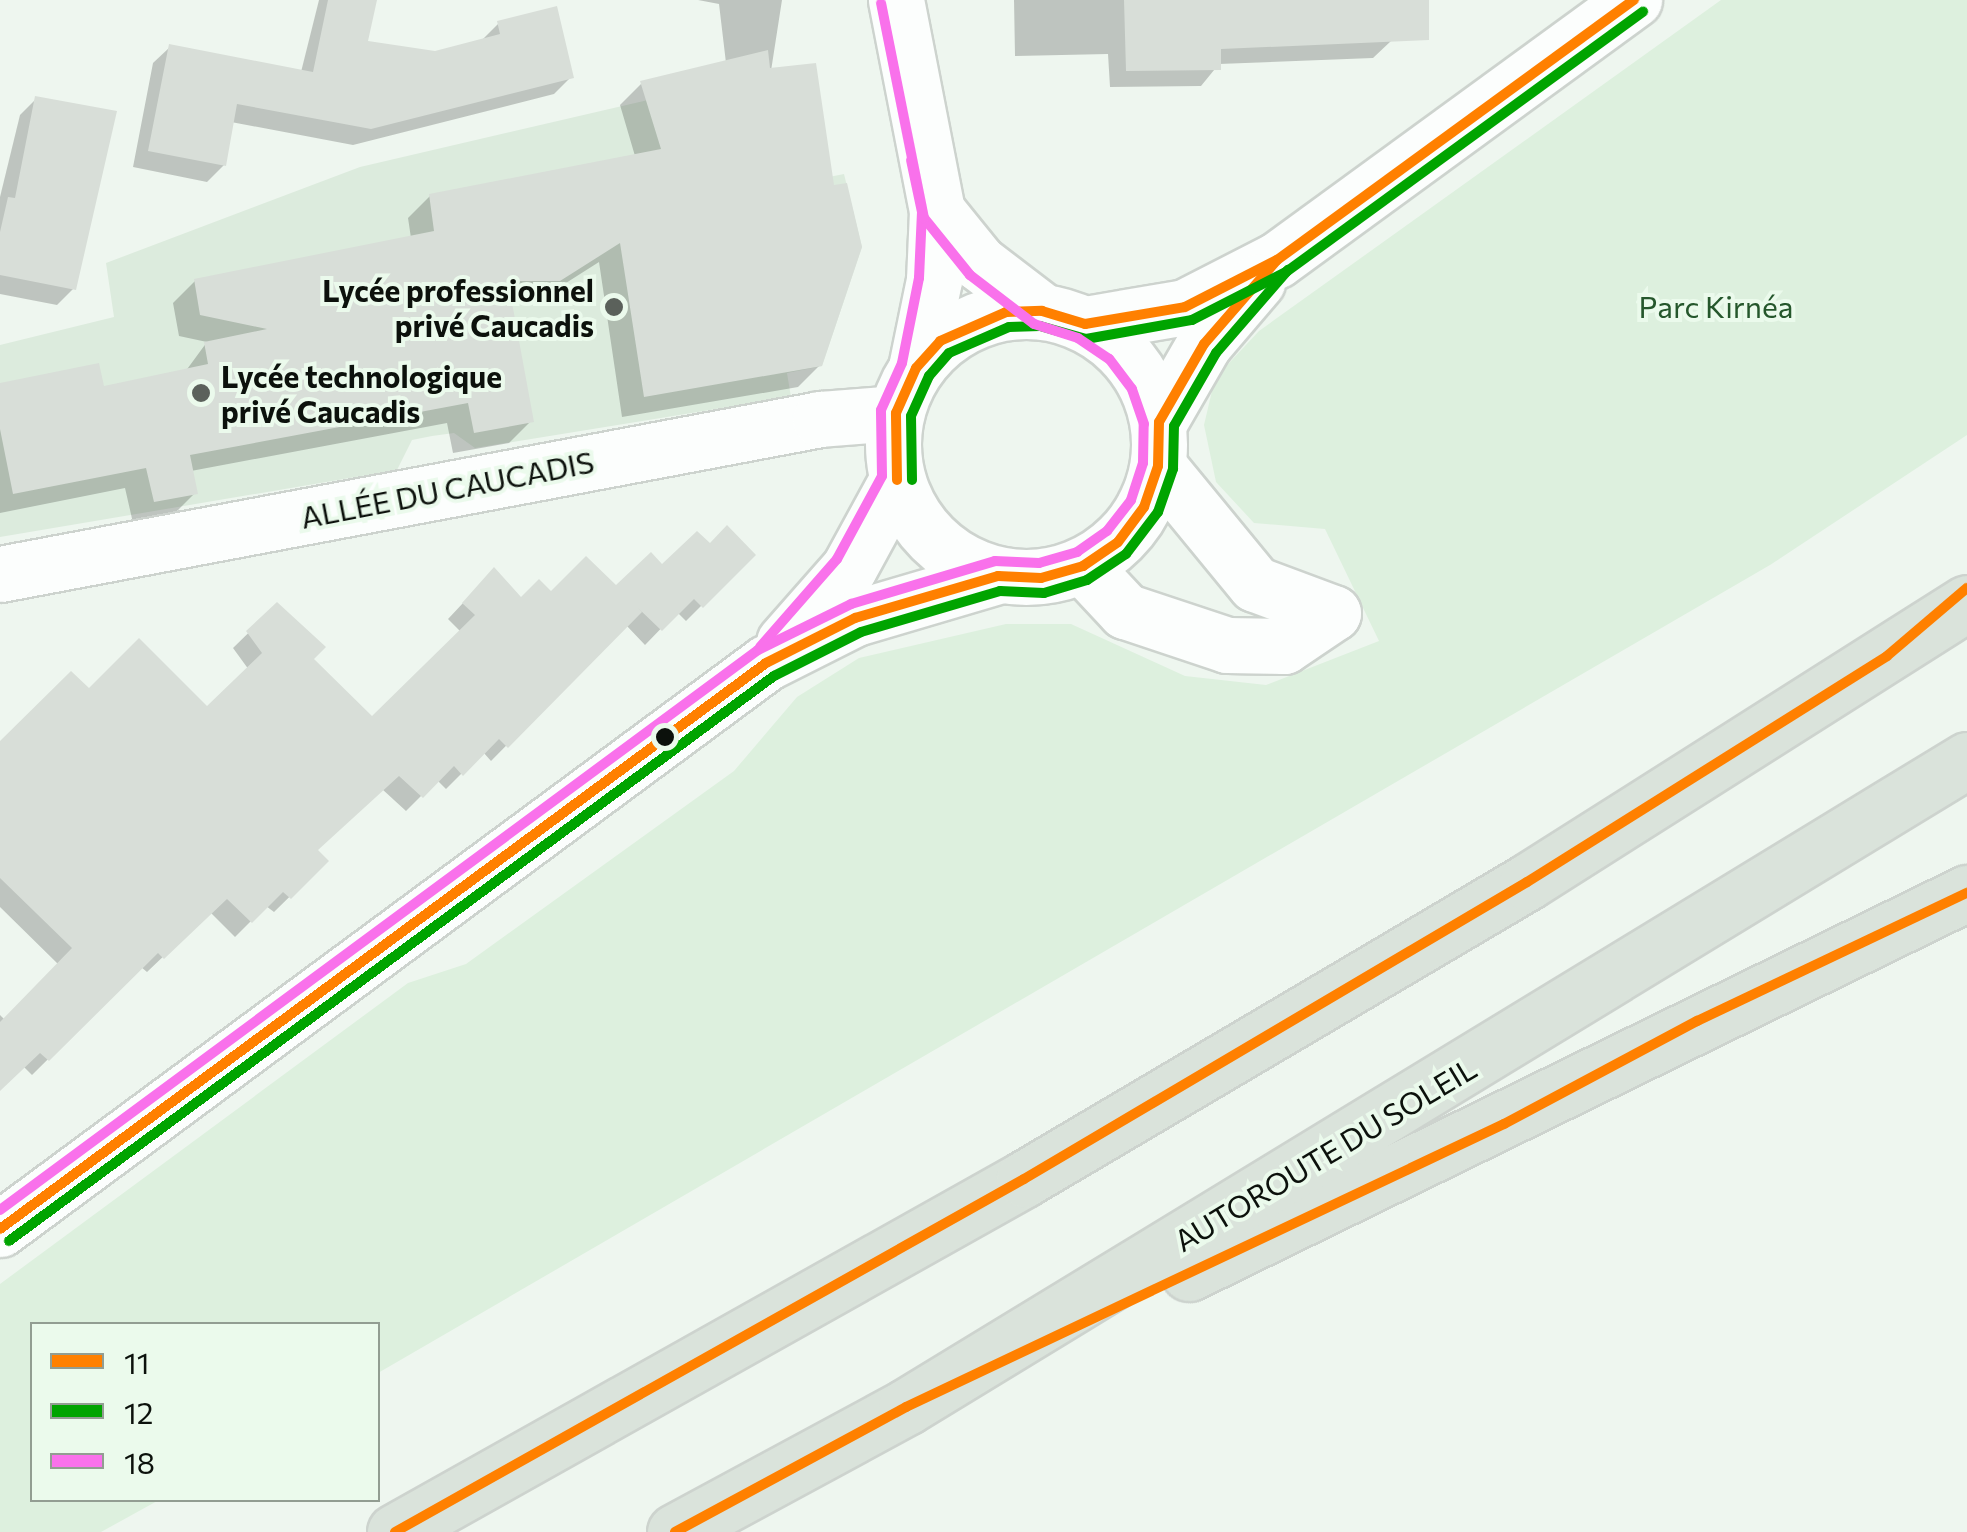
<!DOCTYPE html>
<meta charset="utf-8">
<style>
body{margin:0}
#map{position:relative;width:1967px;height:1532px;overflow:hidden;background:#eef6ef;font-family:Commissioner,sans-serif}
div>[style]{position:absolute}
[style*='--x']{left:calc(var(--x)*1px);top:calc(var(--y)*1px);width:calc(var(--w)*1px);rotate:calc(var(--a)*1deg)}
.built>*{inset:0;background:#dcebdd}
.green>*{inset:0;background:#ddf0de}
.shadow>*{inset:0;background:#0003}
.building>*{inset:0;background:#d8ded8}
.roads{filter:drop-shadow(2px 0 #cdd3ce) drop-shadow(-2px 0 #cdd3ce) drop-shadow(0 2px #cdd3ce) drop-shadow(0 -2px #cdd3ce)}
.minor>*{height:55px;margin:-27.5px;padding:0 27.5px;transform-origin:27.5px;border-radius:27.5px;background:#fcfefd}
.minor>.ring{margin:-27.5px;padding:0;box-sizing:content-box;background:none;border:55px solid #fcfefd;border-radius:50%}
.highway>*{height:55px;margin:-27.5px;padding:0 27.5px;transform-origin:27.5px;border-radius:27.5px;background:#dae3db}
.bus-1>*{height:10px;margin:-5px;padding:0 5px;transform-origin:5px;border-radius:5px;background:#ff8000}
.bus-2>*{height:10px;margin:-5px;padding:0 5px;transform-origin:5px;border-radius:5px;background:#00a400}
.bus-3>*{height:10px;margin:-5px;padding:0 5px;transform-origin:5px;border-radius:5px;background:#f971eb}
.dots>*{width:28px;height:28px;translate:-50% -50%;box-sizing:border-box;border:5px solid #ebfaec;border-radius:50%}
span{translate:-50% -50%;white-space:nowrap;text-align:center;line-height:1.15;-webkit-text-stroke:8px #ebfaec;paint-order:stroke}
.poi-label{font-size:30px;color:#0c110c;font-weight:700}
.right{translate:-100% -50%;text-align:right}
.left{translate:0 -50%;text-align:left}
.park-label{font-size:30px;color:#25572c}
.street-label{font-size:30px;color:#0c110c}
.legend{position:absolute;left:30px;top:1322px;width:350px;height:180px;box-sizing:border-box;background:#ebfaec;border:2px solid #929d92;margin:0;padding:12px 18px;list-style:none;font-size:30px;color:#0c110c}
.legend li{display:flex;align-items:center;gap:20px;height:50px}
.legend b{width:50px;border:2px solid #929d92}
</style>
<div id="map">
<div class="built">
<i style="clip-path:polygon(661px 97px,687px 205px,844px 174px,862px 247px,822px 366px,787px 373px,791px 397px,475px 448px,454px 433px,432px 436px,412px 440px,397px 470px,0 537px,0 345px,114px 317px,106px 263px,360px 167px)"></i>
</div>
<div class="green">
<i style="clip-path:polygon(1721px 0,1967px 0,1967px 435px,1770px 565px,378px 1373px,378px 1324px,32px 1324px,32px 1500px,159px 1500px,101px 1532px,0 1532px,0 1284px,408px 983px,466px 964px,734px 771px,797px 697px,859px 658px,1006px 624px,1071px 624px,1185px 676px,1266px 685px,1379px 641px,1325px 529px,1254px 523px,1216px 482px,1204px 425px,1215px 378px,1259px 331px)"></i>
</div>
<div class="shadow">
<i style="clip-path:polygon(319px 0,374px 0,365px 43px,435px 54px,480px 42px,498px 24px,571px 77px,554px 94px,353px 145px,231px 122px,224px 165px,207px 182px,133px 167px,153px 63px,170px 47px,301px 72px)"></i>
<i style="clip-path:polygon(698px 0,782px 0,771px 71px,820px 365px,798px 387px,622px 417px,599px 262px,536px 302px,509px 302px,531px 421px,509px 443px,453px 453px,447px 423px,191px 471px,195px 493px,173px 515px,133px 523px,125px 488px,0 513px,0 386px,102px 389px,185px 372px,207px 342px,179px 336px,173px 303px,195px 281px,411px 238px,408px 218px,430px 196px,635px 156px,620px 105px,642px 83px,726px 63px,719px 4px)"></i>
<i style="clip-path:polygon(1014px 0,1390px 0,1391px 41px,1373px 58px,1219px 64px,1201px 86px,1110px 87px,1108px 54px,1015px 56px)"></i>
<i style="clip-path:polygon(36px 99px,74px 288px,57px 305px,0 294px,0 197px,20px 115px)"></i>
<i style="clip-path:polygon(710px 547px,752px 555px,686px 621px,677px 612px,645px 645px,626px 625px,491px 761px,483px 752px,446px 789px,437px 780px,406px 811px,382px 789px,315px 850px,326px 861px,274px 912px,266px 906px,235px 937px,210px 912px,147px 972px,141px 967px,32px 1075px,23px 1066px,0 1088px,0 1015px,5px 1020px,59px 965px,0 907px,0 744px,89px 692px,207px 709px,249px 670px,233px 648px,277px 605px,311px 659px,372px 720px,461px 632px,448px 619px,479px 586px,521px 600px,616px 589px)"></i>
</div>
<div class="building">
<i style="clip-path:polygon(328px 0,377px 0,368px 41px,435px 51px,500px 34px,497px 21px,557px 6px,574px 78px,371px 129px,237px 104px,226px 166px,148px 151px,169px 44px,313px 72px)"></i>
<i style="clip-path:polygon(1124px 0,1429px 0,1429px 40px,1221px 49px,1221px 70px,1126px 71px)"></i>
<i style="clip-path:polygon(768px 50px,770px 68px,816px 63px,834px 185px,847px 183px,862px 247px,822px 366px,644px 397px,620px 243px,560px 281px,508px 281px,534px 422px,474px 433px,468px 403px,190px 455px,198px 494px,154px 502px,146px 468px,13px 494px,0 429px,0 383px,99px 363px,104px 386px,208px 364px,204px 342px,267px 329px,200px 315px,194px 279px,434px 231px,429px 194px,661px 149px,640px 81px)"></i>
<i style="clip-path:polygon(35px 96px,117px 111px,76px 290px,0 275px,0 232px,8px 197px,15px 198px)"></i>
<i style="clip-path:polygon(727px 525px,756px 555px,703px 608px,694px 599px,662px 631px,638px 608px,642px 612px,508px 748px,499px 739px,463px 776px,454px 766px,423px 798px,399px 776px,318px 850px,329px 861px,291px 899px,283px 892px,252px 923px,227px 899px,164px 959px,158px 953px,49px 1061px,40px 1053px,0 1091px,0 1022px,72px 948px,0 878px,0 741px,71px 671px,89px 688px,139px 638px,207px 706px,262px 653px,246px 631px,277px 602px,326px 647px,314px 659px,372px 716px,475px 615px,462px 603px,494px 567px,521px 597px,539px 579px,551px 591px,586px 556px,616px 585px,651px 552px,662px 564px,697px 531px,710px 543px)"></i>
</div>
<div class="roads">
<div class="minor">
<i style="--x:896;--y:0;--w:215;--a:79"></i>
<i style="--x:937;--y:211;--w:69;--a:92.5"></i>
<i style="--x:934;--y:280;--w:90;--a:101.6"></i>
<i style="--x:937;--y:211;--w:67;--a:51.1"></i>
<i style="--x:979;--y:263;--w:79;--a:37.3"></i>
<i class="ring" style="left:893px;top:311px;width:211px;height:211px"></i>
<i style="--x:1085;--y:324;--w:101;--a:-9.6"></i>
<i style="--x:1185;--y:307;--w:103;--a:-27.1"></i>
<i style="--x:1277;--y:260;--w:442;--a:-36.1"></i>
<i style="--x:1159;--y:422;--w:90;--a:-60"></i>
<i style="--x:1204;--y:344;--w:82;--a:-49.5"></i>
<i style="--x:1083;--y:566;--w:62;--a:47"></i>
<i style="--x:1125;--y:611;--w:108;--a:18.4"></i>
<i style="--x:1227;--y:645;--w:57;--a:1"></i>
<i style="--x:1284;--y:646;--w:59;--a:-34"></i>
<i style="--x:1333;--y:613;--w:83;--a:-159.6"></i>
<i style="--x:1255;--y:584;--w:153;--a:-129.4"></i>
<i style="--x:0;--y:574;--w:835;--a:-10.7"></i>
<i style="--x:820;--y:419;--w:76;--a:-4.5"></i>
<i style="--x:784;--y:642;--w:98;--a:-48.7"></i>
<i style="--x:849;--y:568;--w:100;--a:-61.4"></i>
<i style="--x:0;--y:1229;--w:952;--a:-36.46"></i>
<i style="--x:766;--y:663;--w:100;--a:-26.8"></i>
<i style="--x:855;--y:618;--w:149;--a:-16.4"></i>
</div>
<div class="highway">
<i style="--x:1189;--y:1273;--w:866;--a:-26.03"></i>
<i style="--x:395;--y:1532;--w:721;--a:-29.3"></i>
<i style="--x:1024;--y:1179;--w:584;--a:-30.56"></i>
<i style="--x:1527;--y:882;--w:521;--a:-32.38"></i>
<i style="--x:675;--y:1532;--w:263;--a:-28.4"></i>
<i style="--x:906;--y:1407;--w:1243;--a:-31.37"></i>
</div>
</div>
<div class="bus-1">
<i style="--x:897;--y:480;--w:67;--a:-90.9"></i>
<i style="--x:896;--y:413;--w:49;--a:-66"></i>
<i style="--x:916;--y:368;--w:36;--a:-48"></i>
<i style="--x:940;--y:341;--w:72;--a:-23.7"></i>
<i style="--x:1006;--y:312;--w:36;--a:-2"></i>
<i style="--x:1042;--y:311;--w:45;--a:16.8"></i>
<i style="--x:1085;--y:324;--w:101;--a:-9.6"></i>
<i style="--x:1185;--y:307;--w:103;--a:-27.1"></i>
<i style="--x:1277;--y:260;--w:442;--a:-36.1"></i>
<i style="--x:0;--y:1229;--w:952;--a:-36.46"></i>
<i style="--x:766;--y:663;--w:100;--a:-26.8"></i>
<i style="--x:855;--y:618;--w:149;--a:-16.4"></i>
<i style="--x:998;--y:576;--w:43;--a:2.7"></i>
<i style="--x:1041;--y:578;--w:44;--a:-15.9"></i>
<i style="--x:1083;--y:566;--w:42;--a:-34.4"></i>
<i style="--x:1118;--y:542;--w:44;--a:-53.4"></i>
<i style="--x:1144;--y:507;--w:43;--a:-71.1"></i>
<i style="--x:1158;--y:466;--w:44;--a:-88.7"></i>
<i style="--x:1159;--y:422;--w:90;--a:-60"></i>
<i style="--x:1204;--y:344;--w:111;--a:-49"></i>
<i style="--x:395;--y:1532;--w:721;--a:-29.3"></i>
<i style="--x:1024;--y:1179;--w:584;--a:-30.56"></i>
<i style="--x:1527;--y:882;--w:425;--a:-32.1"></i>
<i style="--x:1887;--y:656;--w:105;--a:-40.4"></i>
<i style="--x:675;--y:1532;--w:263;--a:-28.4"></i>
<i style="--x:906;--y:1407;--w:662;--a:-25.33"></i>
<i style="--x:1504;--y:1124;--w:219;--a:-28.1"></i>
<i style="--x:1697;--y:1021;--w:299;--a:-25.4"></i>
</div>
<div class="bus-2">
<i style="--x:912;--y:480;--w:64;--a:-90.9"></i>
<i style="--x:911;--y:416;--w:44;--a:-65.8"></i>
<i style="--x:929;--y:376;--w:30;--a:-49"></i>
<i style="--x:949;--y:353;--w:65;--a:-23.4"></i>
<i style="--x:1009;--y:327;--w:31;--a:-2"></i>
<i style="--x:1040;--y:326;--w:48;--a:15.8"></i>
<i style="--x:1086;--y:339;--w:108;--a:-10.2"></i>
<i style="--x:1192;--y:320;--w:106;--a:-27.1"></i>
<i style="--x:1286;--y:272;--w:442;--a:-36.1"></i>
<i style="--x:9;--y:1241;--w:951;--a:-36.45"></i>
<i style="--x:774;--y:676;--w:97;--a:-26.8"></i>
<i style="--x:861;--y:632;--w:145;--a:-16.4"></i>
<i style="--x:1000;--y:591;--w:44;--a:2.6"></i>
<i style="--x:1044;--y:593;--w:45;--a:-16.8"></i>
<i style="--x:1087;--y:580;--w:47;--a:-33.7"></i>
<i style="--x:1126;--y:554;--w:53;--a:-52.7"></i>
<i style="--x:1158;--y:512;--w:46;--a:-70.8"></i>
<i style="--x:1173;--y:469;--w:43;--a:-88.7"></i>
<i style="--x:1174;--y:426;--w:84;--a:-60.1"></i>
<i style="--x:1216;--y:353;--w:110;--a:-49.1"></i>
</div>
<div class="bus-3">
<i style="--x:760;--y:647;--w:117;--a:-48.8"></i>
<i style="--x:837;--y:559;--w:94;--a:-61.5"></i>
<i style="--x:882;--y:476;--w:66;--a:-90.9"></i>
<i style="--x:881;--y:410;--w:51;--a:-65.9"></i>
<i style="--x:902;--y:363;--w:87;--a:-78.7"></i>
<i style="--x:919;--y:278;--w:66;--a:-87.4"></i>
<i style="--x:922;--y:212;--w:53;--a:-101.9"></i>
<i style="--x:0;--y:1210;--w:942;--a:-36.46"></i>
<i style="--x:758;--y:650;--w:104;--a:-26.3"></i>
<i style="--x:851;--y:604;--w:150;--a:-16.6"></i>
<i style="--x:995;--y:561;--w:44;--a:2.6"></i>
<i style="--x:1039;--y:563;--w:40;--a:-16"></i>
<i style="--x:1077;--y:552;--w:37;--a:-35"></i>
<i style="--x:1107;--y:531;--w:39;--a:-52"></i>
<i style="--x:1131;--y:500;--w:39;--a:-72"></i>
<i style="--x:1143;--y:463;--w:39;--a:-89"></i>
<i style="--x:1144;--y:424;--w:37;--a:-109"></i>
<i style="--x:1132;--y:389;--w:38;--a:-127"></i>
<i style="--x:1109;--y:359;--w:37;--a:-146"></i>
<i style="--x:1078;--y:338;--w:46;--a:-162.3"></i>
<i style="--x:1034;--y:324;--w:81;--a:-142.6"></i>
<i style="--x:970;--y:275;--w:73;--a:-128.9"></i>
<i style="--x:924;--y:218;--w:219;--a:-101.3"></i>
</div>
<div class="dots">
<i style="left:614px;top:307px;background:#5b615b"></i>
<i style="left:201px;top:393px;background:#5b615b"></i>
<i style="left:665px;top:737px;background:#0c110c"></i>
</div>
<div class="poi-label">
<span class="right" style="left:594px;top:307px">Lycée professionnel<br>privé Caucadis</span>
<span class="left" style="left:221px;top:393px">Lycée technologique<br>privé Caucadis</span>
</div>
<div class="park-label">
<span style="left:1716px;top:306px">Parc Kirnéa</span>
</div>
<div class="street-label">
<span style="left:447px;top:489px;rotate:-11deg">ALLÉE DU CAUCADIS</span>
<span style="left:1325px;top:1154px;rotate:-31deg">AUTOROUTE DU SOLEIL</span>
</div>
<ul class="legend">
<li><b style="height:12px;background:#ff8000"></b>11</li>
<li><b style="height:12px;background:#00a400"></b>12</li>
<li><b style="height:12px;background:#f971eb"></b>18</li>
</ul>
</div>
